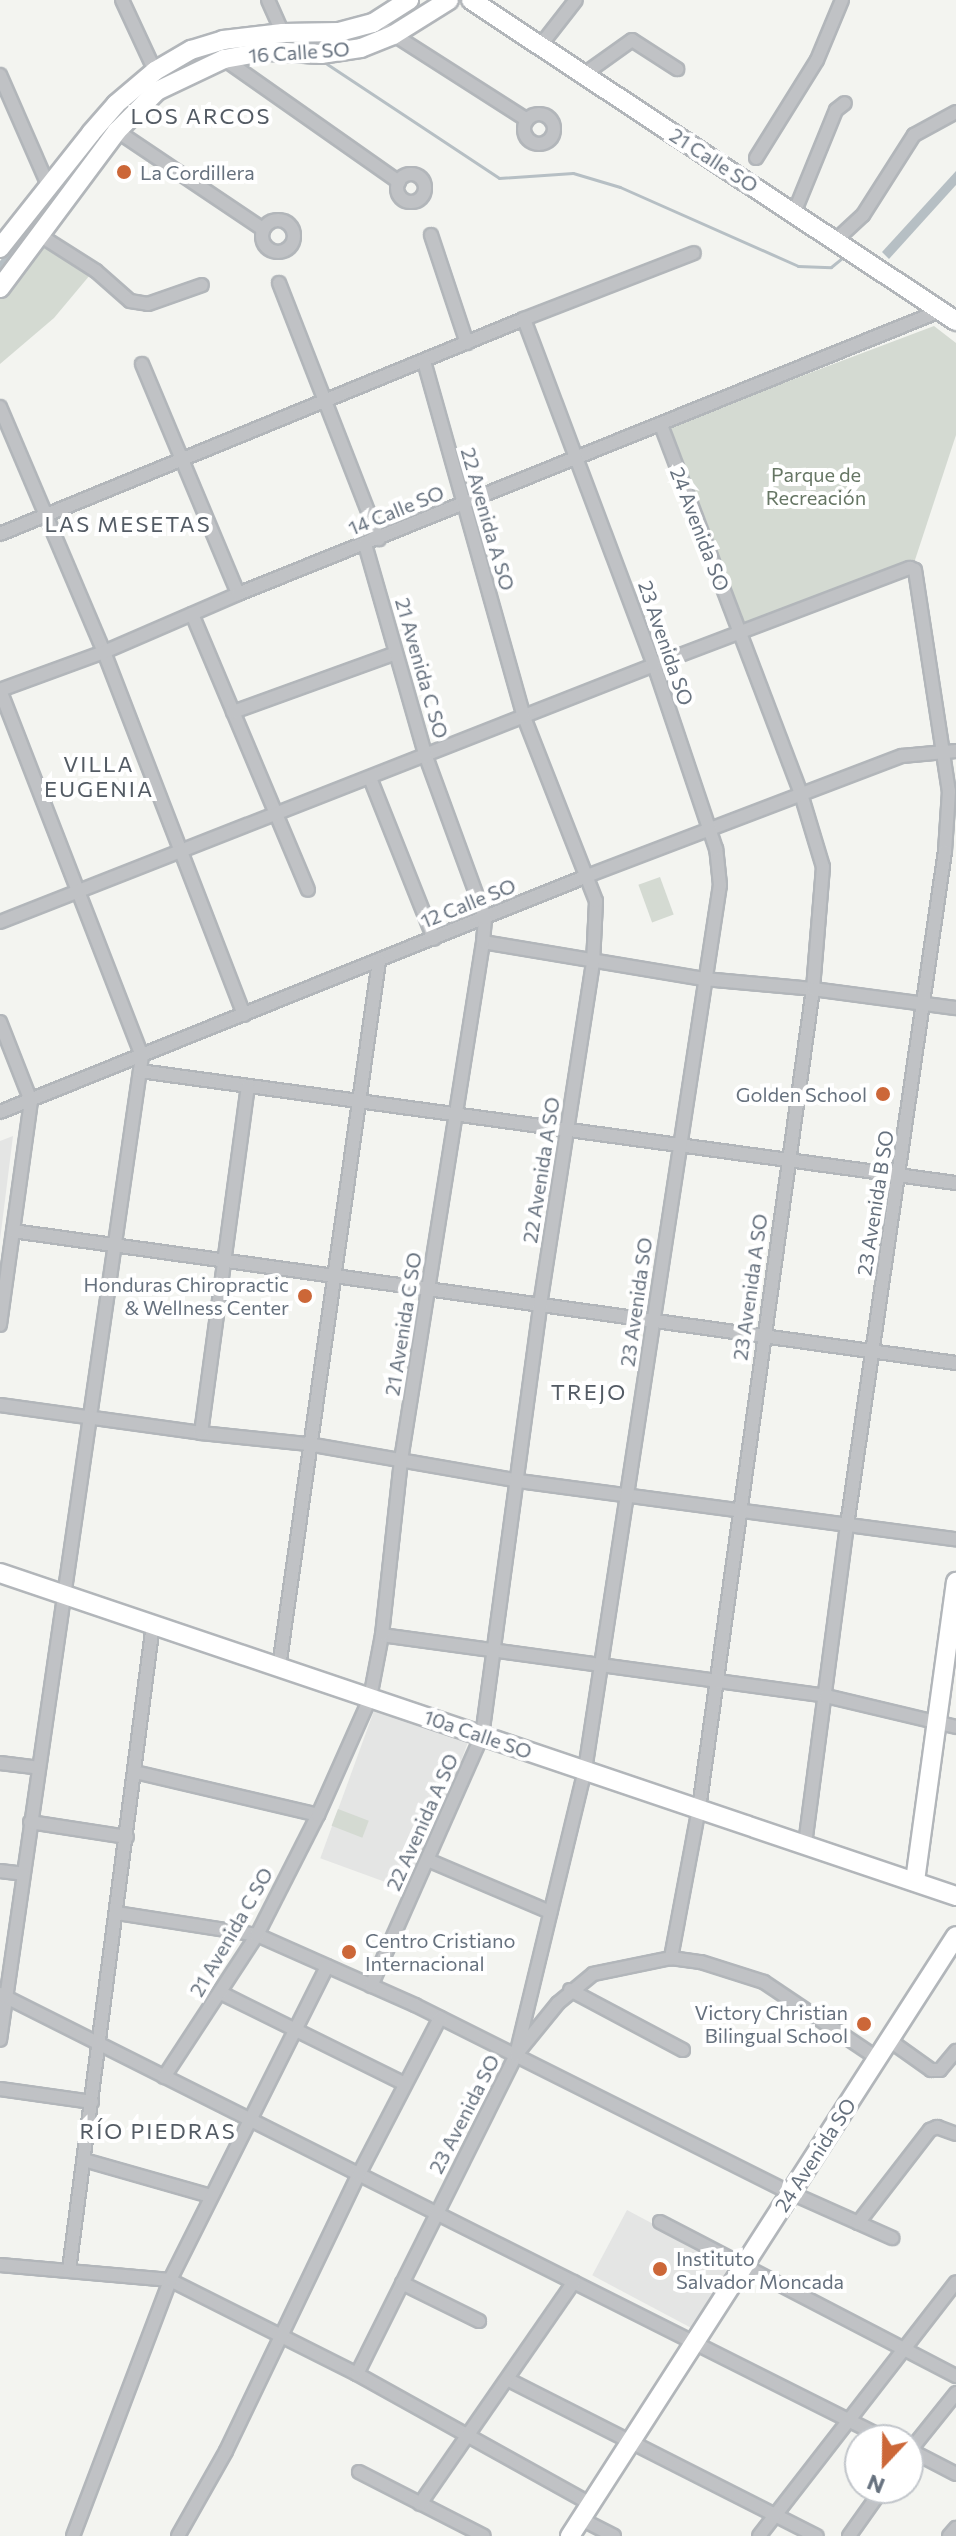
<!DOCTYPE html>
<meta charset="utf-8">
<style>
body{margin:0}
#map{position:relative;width:956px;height:2536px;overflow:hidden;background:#f3f4f0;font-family:Commissioner,sans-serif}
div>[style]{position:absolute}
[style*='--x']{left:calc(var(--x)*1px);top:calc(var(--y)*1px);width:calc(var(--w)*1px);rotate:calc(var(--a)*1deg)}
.built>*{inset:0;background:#e4e5e4;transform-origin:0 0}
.green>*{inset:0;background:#d4dad2;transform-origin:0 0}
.water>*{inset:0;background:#b6bfc4}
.stream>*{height:3px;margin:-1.5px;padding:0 1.5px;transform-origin:1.5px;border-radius:1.5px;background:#b6bfc4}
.roads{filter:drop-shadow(2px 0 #b2b6ba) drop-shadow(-2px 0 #b2b6ba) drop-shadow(0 2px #b2b6ba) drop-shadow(0 -2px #b2b6ba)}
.street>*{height:12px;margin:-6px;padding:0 6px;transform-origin:6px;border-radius:6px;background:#c0c2c5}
.street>.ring{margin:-6px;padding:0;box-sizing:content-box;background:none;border:12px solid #c0c2c5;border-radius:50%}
.secondary>*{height:18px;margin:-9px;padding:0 9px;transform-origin:9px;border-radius:9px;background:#fff}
.dots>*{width:22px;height:22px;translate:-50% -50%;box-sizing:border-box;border:4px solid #fff;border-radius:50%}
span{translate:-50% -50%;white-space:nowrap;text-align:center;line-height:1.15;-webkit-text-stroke:8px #fff;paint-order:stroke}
.street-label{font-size:20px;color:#66717e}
.poi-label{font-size:20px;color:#66717e}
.left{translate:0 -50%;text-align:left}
.right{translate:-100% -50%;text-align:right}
.park-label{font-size:20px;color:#667664}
.neighbourhood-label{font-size:22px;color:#535b64;letter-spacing:2px}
.north{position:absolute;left:844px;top:2424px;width:80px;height:80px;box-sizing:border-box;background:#fff;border:2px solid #c2c6cb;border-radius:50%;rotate:202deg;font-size:22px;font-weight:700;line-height:32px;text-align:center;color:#66717e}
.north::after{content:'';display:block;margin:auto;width:28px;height:36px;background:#cc6738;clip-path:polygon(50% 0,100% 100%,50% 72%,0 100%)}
</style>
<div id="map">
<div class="built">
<i style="clip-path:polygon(13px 1136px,0 1240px,0 1141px)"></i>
<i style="left:375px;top:1708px;width:99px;height:160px;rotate:20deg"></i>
<i style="left:627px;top:2210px;width:116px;height:74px;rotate:28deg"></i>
</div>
<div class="green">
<i style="clip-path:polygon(35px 239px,90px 275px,54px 318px,0 364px,0 283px)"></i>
<i style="clip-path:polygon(934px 326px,956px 343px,956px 435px,914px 563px,741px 628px,664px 428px)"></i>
<i style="left:660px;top:877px;width:40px;height:23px;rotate:70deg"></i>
<i style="left:338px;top:1809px;width:33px;height:18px;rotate:21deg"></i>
</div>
<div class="water">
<i style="clip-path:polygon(313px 38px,315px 46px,251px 48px,110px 128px,0 271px,0 261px,106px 124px,144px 87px,218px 48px)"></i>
<i style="clip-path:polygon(956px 171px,956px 185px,889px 259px,882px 252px)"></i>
</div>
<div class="stream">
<i style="--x:327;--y:64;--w:206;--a:33.5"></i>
<i style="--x:499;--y:178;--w:74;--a:-3.9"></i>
<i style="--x:573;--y:173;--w:49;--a:16.6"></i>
<i style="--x:620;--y:187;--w:195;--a:23.9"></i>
<i style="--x:798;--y:266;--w:33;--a:2"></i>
<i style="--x:831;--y:267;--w:14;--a:-39"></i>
</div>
<div class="roads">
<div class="street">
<i style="--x:122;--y:0;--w:78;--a:65.1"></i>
<i style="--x:268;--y:0;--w:36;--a:66"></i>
<i style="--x:388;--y:31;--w:165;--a:32.6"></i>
<i style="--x:540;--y:46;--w:58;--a:-52"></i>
<i style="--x:224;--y:59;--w:214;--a:35.1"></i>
<i style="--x:0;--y:75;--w:122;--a:66.4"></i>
<i style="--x:583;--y:75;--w:60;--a:-35.5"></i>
<i style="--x:632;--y:40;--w:54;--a:32.8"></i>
<i class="ring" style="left:524px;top:114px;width:18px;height:18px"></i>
<i style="--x:117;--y:131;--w:176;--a:33.9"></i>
<i style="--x:756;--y:158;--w:115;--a:-58.1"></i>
<i style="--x:817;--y:60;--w:65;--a:-67.4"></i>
<i class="ring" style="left:397px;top:174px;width:16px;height:16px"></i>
<i style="--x:794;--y:213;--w:111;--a:-67.8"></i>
<i style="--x:836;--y:110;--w:11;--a:-38"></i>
<i class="ring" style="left:262px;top:220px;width:20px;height:20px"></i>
<i style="--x:431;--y:235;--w:114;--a:71.6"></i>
<i style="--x:41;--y:236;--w:65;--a:32.5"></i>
<i style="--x:96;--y:271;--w:45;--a:41.4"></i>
<i style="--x:130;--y:301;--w:18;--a:9"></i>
<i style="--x:148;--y:304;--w:57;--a:-19.4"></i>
<i style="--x:836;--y:240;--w:37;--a:-43"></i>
<i style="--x:863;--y:215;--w:95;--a:-57.5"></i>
<i style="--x:914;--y:135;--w:48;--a:-28.7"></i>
<i style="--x:279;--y:283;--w:275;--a:68.7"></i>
<i style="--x:142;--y:364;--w:249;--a:67.3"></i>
<i style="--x:0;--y:407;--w:266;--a:67"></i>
<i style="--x:104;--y:652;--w:389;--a:68.9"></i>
<i style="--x:661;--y:425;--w:395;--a:69.2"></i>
<i style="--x:801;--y:794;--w:76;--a:73.2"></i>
<i style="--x:823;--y:867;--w:122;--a:94.7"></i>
<i style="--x:813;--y:989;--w:827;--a:97.92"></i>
<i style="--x:699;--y:1808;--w:153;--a:100.6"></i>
<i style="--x:0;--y:534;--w:566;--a:-22.31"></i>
<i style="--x:524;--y:319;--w:182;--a:-21.2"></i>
<i style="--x:192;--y:614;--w:299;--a:67.2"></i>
<i style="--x:0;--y:690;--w:393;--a:68.8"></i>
<i style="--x:142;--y:1056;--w:994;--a:98.21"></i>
<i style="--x:0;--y:690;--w:111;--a:-20.1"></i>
<i style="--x:104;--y:652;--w:146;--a:-23.4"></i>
<i style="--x:238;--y:594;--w:757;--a:-21.96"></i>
<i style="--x:233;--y:712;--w:173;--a:-19.9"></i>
<i style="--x:370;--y:778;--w:173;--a:68.3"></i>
<i style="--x:0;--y:922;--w:703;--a:-21.45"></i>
<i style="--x:654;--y:665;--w:274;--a:-20.8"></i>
<i style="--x:910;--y:568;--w:5;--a:22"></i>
<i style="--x:915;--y:570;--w:224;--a:81.3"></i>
<i style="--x:949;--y:791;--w:60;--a:93.8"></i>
<i style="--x:945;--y:851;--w:681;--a:98.27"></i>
<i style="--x:847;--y:1525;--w:322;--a:97.5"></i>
<i style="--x:483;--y:942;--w:224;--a:9.5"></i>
<i style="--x:704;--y:979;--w:109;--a:5.2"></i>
<i style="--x:813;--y:989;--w:144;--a:7.6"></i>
<i style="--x:0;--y:1022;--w:85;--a:68.6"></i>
<i style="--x:31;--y:1101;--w:226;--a:97.9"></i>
<i style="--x:140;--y:1071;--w:824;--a:7.82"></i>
<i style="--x:0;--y:1112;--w:633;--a:-21.9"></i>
<i style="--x:587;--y:876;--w:337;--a:-20.9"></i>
<i style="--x:902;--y:756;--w:54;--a:-5.3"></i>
<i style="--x:13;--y:1231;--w:952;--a:7.97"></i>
<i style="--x:0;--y:1405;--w:203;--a:7.9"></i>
<i style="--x:201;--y:1433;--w:108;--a:5.9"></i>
<i style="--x:308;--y:1444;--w:214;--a:9.9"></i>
<i style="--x:519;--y:1481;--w:441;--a:7.6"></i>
<i style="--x:201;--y:1433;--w:350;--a:-82.3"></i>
<i style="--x:382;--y:1635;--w:448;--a:7.8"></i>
<i style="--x:826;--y:1696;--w:134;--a:13.4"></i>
<i style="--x:279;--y:1667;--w:713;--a:-81.94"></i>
<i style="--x:0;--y:1763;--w:38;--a:7"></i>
<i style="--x:135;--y:1772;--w:188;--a:13.2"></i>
<i style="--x:30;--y:1822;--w:98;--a:8.8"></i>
<i style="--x:428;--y:1860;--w:133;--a:23.1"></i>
<i style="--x:0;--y:1871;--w:23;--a:7"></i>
<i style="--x:117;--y:1913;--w:142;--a:8.9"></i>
<i style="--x:257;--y:1935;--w:173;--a:23.9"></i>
<i style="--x:415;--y:2005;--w:420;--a:26.6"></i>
<i style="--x:791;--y:2193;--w:111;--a:24"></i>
<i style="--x:371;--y:1986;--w:274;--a:-66.1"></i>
<i style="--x:482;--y:1736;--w:435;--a:-82.3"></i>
<i style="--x:540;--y:1305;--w:346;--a:-81.2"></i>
<i style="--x:593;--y:963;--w:62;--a:-87.2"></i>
<i style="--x:596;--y:901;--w:198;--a:-111.4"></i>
<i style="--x:524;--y:717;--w:370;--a:-105.7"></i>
<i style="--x:570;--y:1990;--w:128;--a:28"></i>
<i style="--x:221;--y:1993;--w:205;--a:26.3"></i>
<i style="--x:0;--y:1994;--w:994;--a:26.67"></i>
<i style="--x:889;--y:2040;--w:52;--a:35.5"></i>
<i style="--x:931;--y:2070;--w:9;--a:0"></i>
<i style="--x:940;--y:2070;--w:25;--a:-50"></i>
<i style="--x:519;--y:2051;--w:62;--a:-50.9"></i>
<i style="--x:558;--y:2003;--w:45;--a:-39.6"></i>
<i style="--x:593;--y:1974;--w:80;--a:-11.6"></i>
<i style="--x:671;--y:1958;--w:30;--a:8"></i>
<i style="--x:701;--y:1962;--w:66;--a:17.6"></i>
<i style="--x:764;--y:1982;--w:136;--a:33.9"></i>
<i style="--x:164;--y:2077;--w:170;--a:-56.8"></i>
<i style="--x:257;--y:1935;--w:135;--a:-63.1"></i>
<i style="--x:318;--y:1815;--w:128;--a:-66"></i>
<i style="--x:370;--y:1698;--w:64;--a:-79.2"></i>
<i style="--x:382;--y:1635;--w:176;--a:-83.8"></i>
<i style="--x:401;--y:1460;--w:524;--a:-81"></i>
<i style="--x:483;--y:942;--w:24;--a:-85"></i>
<i style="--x:485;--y:918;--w:171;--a:-110.1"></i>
<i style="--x:426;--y:757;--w:222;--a:-106"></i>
<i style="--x:0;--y:2089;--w:93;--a:8"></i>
<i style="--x:84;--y:2160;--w:131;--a:15.9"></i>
<i style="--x:660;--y:2222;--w:334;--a:27.5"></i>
<i style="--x:858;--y:2223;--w:118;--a:-52.3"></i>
<i style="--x:930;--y:2130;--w:8;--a:-23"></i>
<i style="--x:937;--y:2127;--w:20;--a:20"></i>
<i style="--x:0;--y:2265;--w:171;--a:5"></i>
<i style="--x:170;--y:2280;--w:209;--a:26.7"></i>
<i style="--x:357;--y:2374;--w:268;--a:29.1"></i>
<i style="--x:69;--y:2270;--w:651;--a:-82.59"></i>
<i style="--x:402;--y:2283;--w:86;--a:26.3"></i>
<i style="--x:357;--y:2374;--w:356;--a:-63.5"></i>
<i style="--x:516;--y:2055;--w:293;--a:-76.4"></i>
<i style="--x:585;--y:1770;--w:895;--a:-81.33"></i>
<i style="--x:720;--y:885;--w:36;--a:-96"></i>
<i style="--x:716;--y:849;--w:194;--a:-108.6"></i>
<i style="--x:654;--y:665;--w:370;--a:-110.6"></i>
<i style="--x:509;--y:2380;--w:345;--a:26.9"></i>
<i style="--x:908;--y:2449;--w:54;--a:27.5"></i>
<i style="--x:908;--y:2453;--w:77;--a:-51.3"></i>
<i style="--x:359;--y:2472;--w:140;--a:27.1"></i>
<i style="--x:420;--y:2504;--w:270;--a:-55.3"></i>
<i style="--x:581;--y:2519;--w:37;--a:27"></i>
<i style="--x:73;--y:2536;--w:274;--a:-69.2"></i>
<i style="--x:170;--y:2280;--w:351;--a:-63.4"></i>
<i style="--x:178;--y:2536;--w:98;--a:-60.5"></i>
<i style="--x:226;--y:2451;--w:307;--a:-64.4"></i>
<i style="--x:359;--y:2174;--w:176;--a:-62.6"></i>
<i style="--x:759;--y:2536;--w:321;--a:-52.2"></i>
<i style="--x:849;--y:2536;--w:59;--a:-54.7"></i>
<i style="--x:949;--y:2536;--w:11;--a:-49"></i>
</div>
<div class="secondary">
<i style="--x:471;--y:0;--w:582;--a:33.5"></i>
<i style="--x:0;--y:248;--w:147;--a:-51.6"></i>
<i style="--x:91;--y:133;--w:38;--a:-49"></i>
<i style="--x:116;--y:104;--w:51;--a:-40.2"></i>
<i style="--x:155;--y:71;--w:42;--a:-30.3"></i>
<i style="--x:191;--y:50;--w:34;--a:-17"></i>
<i style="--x:223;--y:40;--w:60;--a:-6.7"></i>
<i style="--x:283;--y:33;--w:56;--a:-1"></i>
<i style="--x:339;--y:32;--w:35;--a:-15"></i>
<i style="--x:373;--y:23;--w:43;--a:-32.6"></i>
<i style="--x:0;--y:288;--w:196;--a:-53.3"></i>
<i style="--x:117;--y:131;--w:57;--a:-45"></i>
<i style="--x:157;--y:91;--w:74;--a:-25.5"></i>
<i style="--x:224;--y:59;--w:46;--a:-10.1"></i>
<i style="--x:269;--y:51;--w:52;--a:3.3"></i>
<i style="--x:321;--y:54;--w:40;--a:-8.5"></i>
<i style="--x:361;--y:48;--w:35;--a:-22"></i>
<i style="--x:393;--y:35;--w:66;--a:-32"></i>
<i style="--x:0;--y:1573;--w:1009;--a:18.67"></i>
<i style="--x:915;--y:1881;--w:302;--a:-82.2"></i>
<i style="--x:570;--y:2536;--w:713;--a:-57.25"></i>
</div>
</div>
<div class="dots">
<i style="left:124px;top:172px;background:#cc6738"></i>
<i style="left:883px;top:1094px;background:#cc6738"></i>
<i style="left:305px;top:1296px;background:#cc6738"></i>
<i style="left:349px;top:1952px;background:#cc6738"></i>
<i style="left:864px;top:2024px;background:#cc6738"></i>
<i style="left:660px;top:2269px;background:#cc6738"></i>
</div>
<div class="street-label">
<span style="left:299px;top:52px;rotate:-4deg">16 Calle SO</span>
<span style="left:714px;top:160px;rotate:33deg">21 Calle SO</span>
<span style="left:396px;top:510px;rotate:-22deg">14 Calle SO</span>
<span style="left:488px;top:519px;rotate:74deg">22 Avenida A SO</span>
<span style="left:700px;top:529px;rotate:69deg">24 Avenida SO</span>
<span style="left:666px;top:643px;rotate:71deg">23 Avenida SO</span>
<span style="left:422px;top:668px;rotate:74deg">21 Avenida C SO</span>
<span style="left:468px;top:903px;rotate:-22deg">12 Calle SO</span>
<span style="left:541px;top:1170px;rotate:-81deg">22 Avenida A SO</span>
<span style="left:875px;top:1203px;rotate:-81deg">23 Avenida B SO</span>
<span style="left:750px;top:1287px;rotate:-82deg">23 Avenida A SO</span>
<span style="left:636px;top:1302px;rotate:-82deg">23 Avenida SO</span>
<span style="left:403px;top:1324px;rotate:-81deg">21 Avenida C SO</span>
<span style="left:478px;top:1734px;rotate:19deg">10a Calle SO</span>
<span style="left:422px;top:1822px;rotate:-66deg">22 Avenida A SO</span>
<span style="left:231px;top:1932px;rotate:-60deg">21 Avenida C SO</span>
<span style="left:464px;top:2114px;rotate:-63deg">23 Avenida SO</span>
<span style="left:815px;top:2155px;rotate:-57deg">24 Avenida SO</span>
</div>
<div class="poi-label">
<span class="left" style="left:140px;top:172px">La Cordillera</span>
<span class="right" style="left:867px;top:1094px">Golden School</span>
<span class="right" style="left:289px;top:1296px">Honduras Chiropractic<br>&amp; Wellness Center</span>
<span class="left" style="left:365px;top:1952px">Centro Cristiano<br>Internacional</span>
<span class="right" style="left:848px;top:2024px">Victory Christian<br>Bilingual School</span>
<span class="left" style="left:676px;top:2270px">Instituto<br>Salvador Moncada</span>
</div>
<div class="park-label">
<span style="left:816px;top:486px">Parque de<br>Recreación</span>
</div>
<div class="neighbourhood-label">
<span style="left:201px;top:116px">LOS ARCOS</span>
<span style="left:128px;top:524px">LAS MESETAS</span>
<span style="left:99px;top:776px">VILLA<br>EUGENIA</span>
<span style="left:589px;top:1392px">TREJO</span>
<span style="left:158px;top:2131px">RÍO PIEDRAS</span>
</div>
<div class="north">N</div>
</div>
